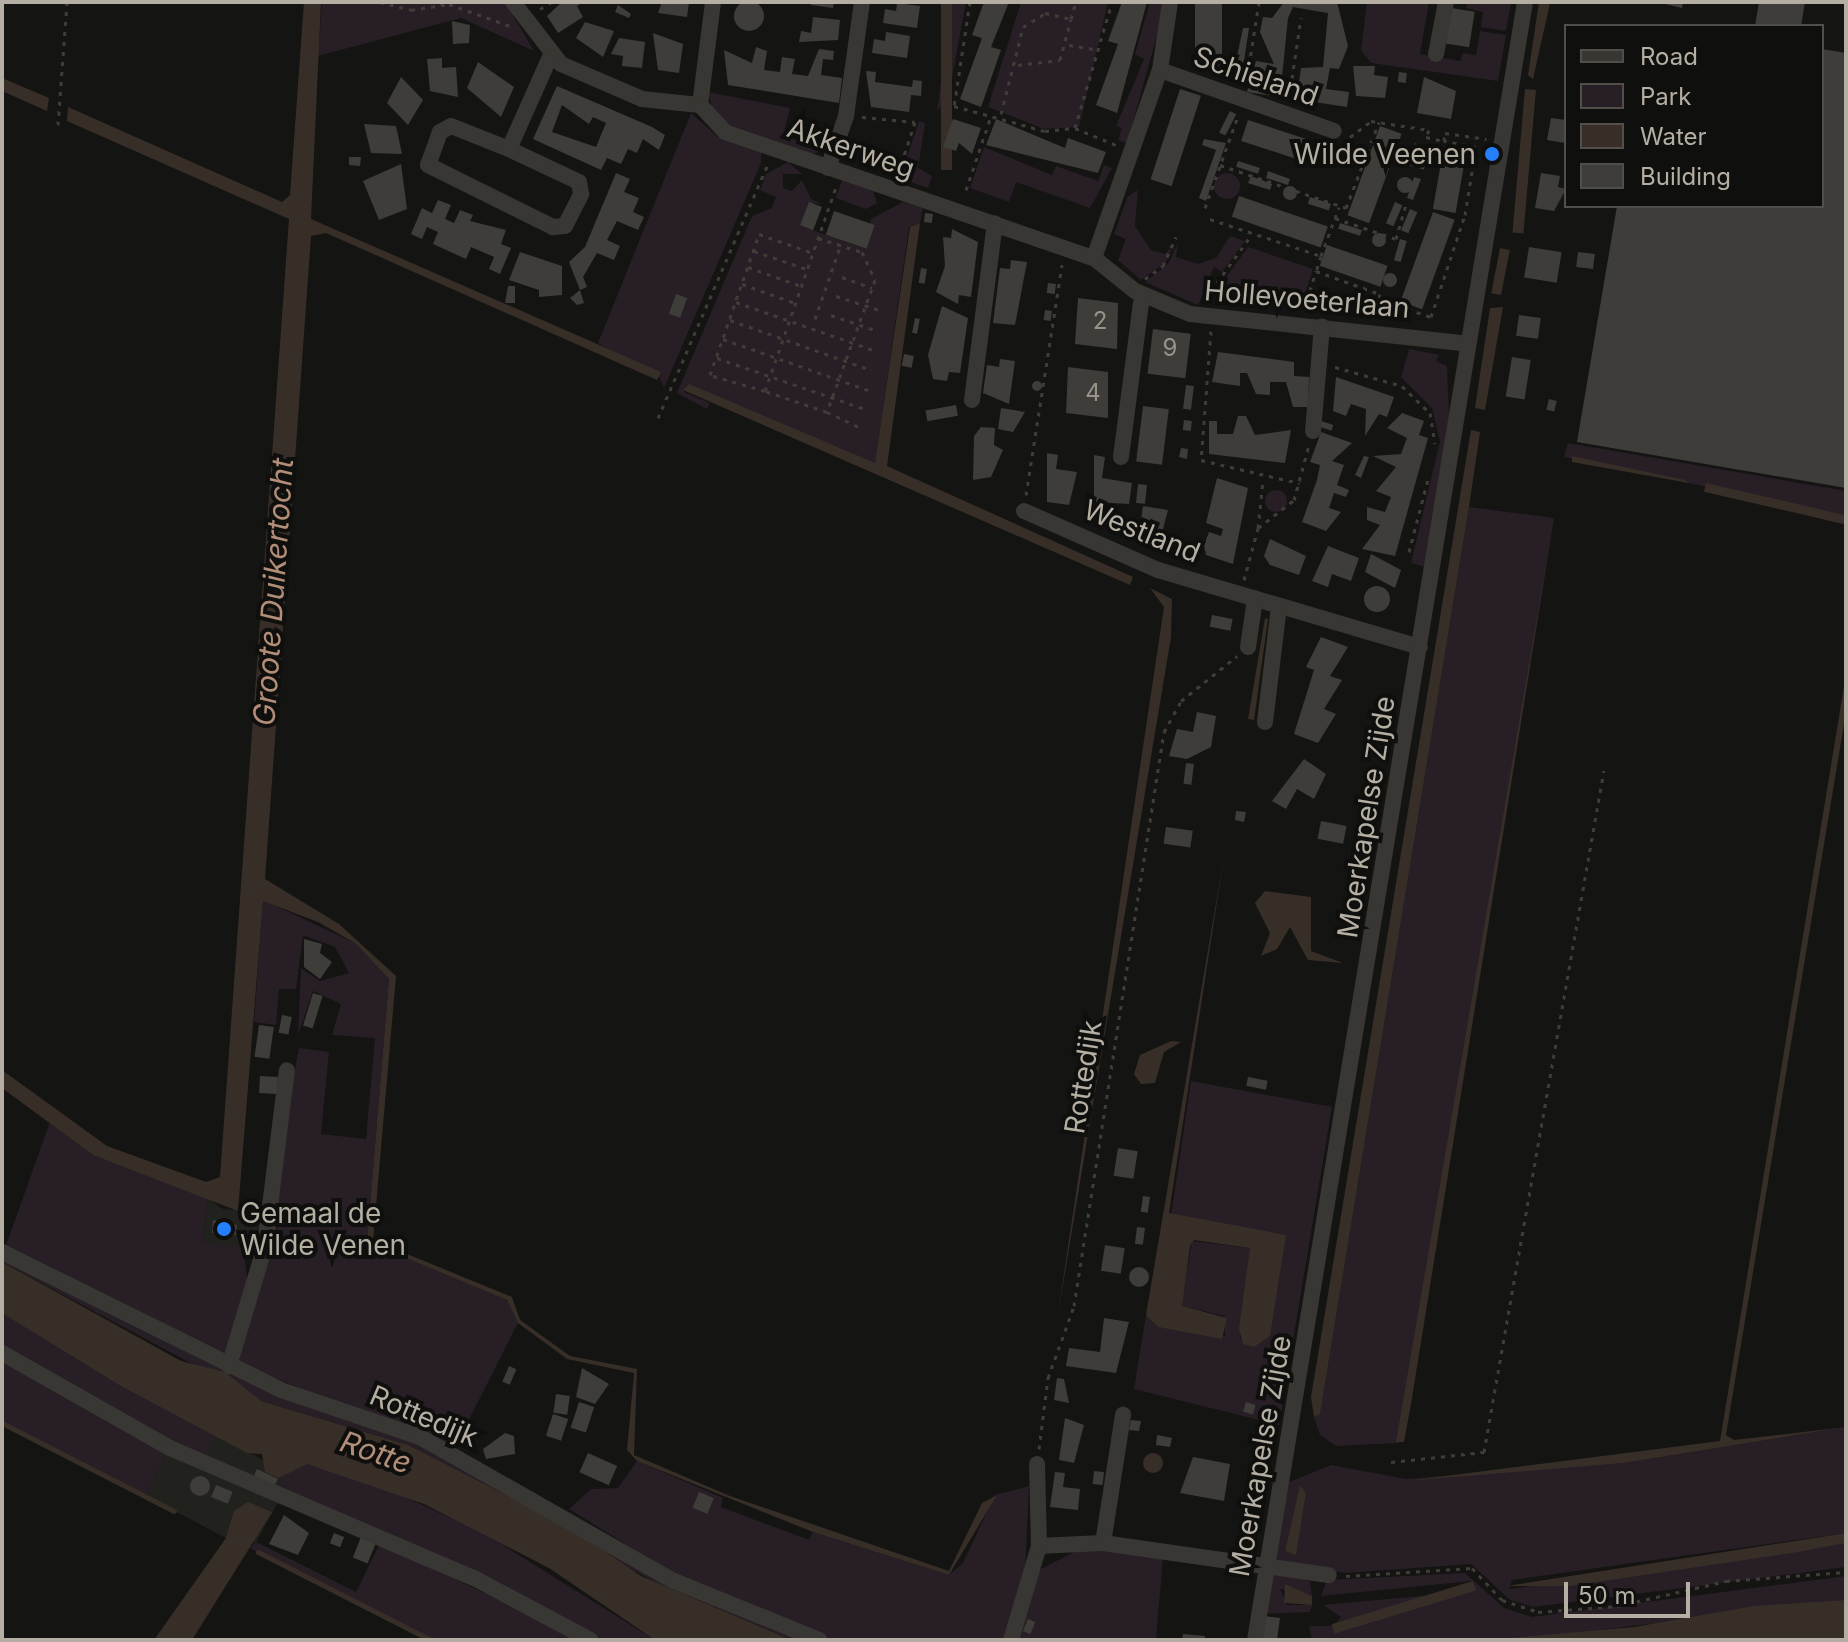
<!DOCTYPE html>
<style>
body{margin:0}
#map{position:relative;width:1848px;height:1642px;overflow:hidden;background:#141412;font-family:Inter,sans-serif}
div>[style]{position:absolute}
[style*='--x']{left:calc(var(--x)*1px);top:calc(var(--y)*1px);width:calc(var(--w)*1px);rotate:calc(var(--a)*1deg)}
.built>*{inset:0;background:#21211e}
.green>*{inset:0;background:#271e26}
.round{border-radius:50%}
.water>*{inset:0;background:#382e28;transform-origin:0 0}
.stream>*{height:5px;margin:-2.5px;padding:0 2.5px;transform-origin:2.5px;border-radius:2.5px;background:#382e28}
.building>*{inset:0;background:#3f3d39;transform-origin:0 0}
.path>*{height:3px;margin-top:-1.5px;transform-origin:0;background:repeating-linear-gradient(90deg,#403d39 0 4px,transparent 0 10px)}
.minor>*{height:16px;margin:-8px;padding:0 8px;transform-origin:8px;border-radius:8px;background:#393733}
.dots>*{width:22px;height:22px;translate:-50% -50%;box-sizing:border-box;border:4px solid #0f0f0d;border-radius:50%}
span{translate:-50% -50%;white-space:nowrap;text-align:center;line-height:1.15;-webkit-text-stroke:8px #0f0f0d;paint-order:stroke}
.number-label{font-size:24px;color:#989288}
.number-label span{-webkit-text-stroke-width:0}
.street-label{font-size:28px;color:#b5aea3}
.poi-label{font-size:28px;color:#b5aea3}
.right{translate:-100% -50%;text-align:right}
.left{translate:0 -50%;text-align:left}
.water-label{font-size:30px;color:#b28e78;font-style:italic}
.frame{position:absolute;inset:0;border:4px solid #b5aea3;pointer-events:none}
.legend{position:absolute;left:1564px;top:24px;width:260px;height:184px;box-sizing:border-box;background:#0f0f0d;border:2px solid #514f49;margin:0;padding:10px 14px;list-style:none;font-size:24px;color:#b5aea3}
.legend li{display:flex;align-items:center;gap:16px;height:40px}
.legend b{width:40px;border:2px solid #514f49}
.scale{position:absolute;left:1564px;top:1582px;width:126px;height:36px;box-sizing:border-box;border:4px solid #b5aea3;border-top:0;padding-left:10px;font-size:24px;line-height:28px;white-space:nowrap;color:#b5aea3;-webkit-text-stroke:6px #0f0f0d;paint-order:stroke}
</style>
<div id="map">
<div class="built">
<i style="clip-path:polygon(207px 1198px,223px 1209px,263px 1212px,259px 1249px,203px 1244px)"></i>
<i style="clip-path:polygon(217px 1431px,264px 1461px,298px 1467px,256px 1542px,226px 1538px,146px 1496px,172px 1444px,202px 1457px)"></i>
</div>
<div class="green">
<i style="clip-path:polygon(322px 2px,505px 2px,534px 51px,461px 18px,318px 56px)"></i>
<i style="clip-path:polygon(952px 2px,966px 2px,948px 99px,937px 111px)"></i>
<i style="clip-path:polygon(1021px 2px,1108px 2px,1079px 127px,1044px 129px,988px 107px)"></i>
<i style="clip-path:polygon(1150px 2px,1162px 2px,1158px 32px,1127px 143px,1118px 140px,1122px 128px,1116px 126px,1144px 59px,1135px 54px)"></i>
<i style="clip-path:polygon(1367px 2px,1429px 2px,1420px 54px,1460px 61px,1463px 53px,1476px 55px,1480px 31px,1506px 35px,1498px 81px,1371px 63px,1361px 50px)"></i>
<i style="clip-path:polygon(1467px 2px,1511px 2px,1506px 31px,1481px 27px,1483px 12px,1466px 8px)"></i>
<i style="clip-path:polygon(708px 92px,790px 108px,783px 136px,824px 150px,813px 154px,730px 125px,712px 109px)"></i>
<i style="clip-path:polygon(691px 113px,719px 138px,761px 152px,761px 163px,664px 388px,660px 378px,598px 343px)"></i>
<i style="clip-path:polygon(919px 121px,925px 123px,918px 168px,932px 176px,928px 188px,900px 178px)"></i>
<i style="clip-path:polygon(984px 147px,1052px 175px,1056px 166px,1098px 181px,1104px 165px,1112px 168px,1090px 208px,1016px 182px,1009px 202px,970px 188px)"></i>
<i style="clip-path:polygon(788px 162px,802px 174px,783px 174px,783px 188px,792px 191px,802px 180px,811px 199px,823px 204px,809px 203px,801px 226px,866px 249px,871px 219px,903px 202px,923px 208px,920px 223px,909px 227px,875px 464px,689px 385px,684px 392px,710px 403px,707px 409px,677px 393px,752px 216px,772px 208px,776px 197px,760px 190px,766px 174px)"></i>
<i class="round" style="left:1214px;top:173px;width:26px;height:26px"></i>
<i style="clip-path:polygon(842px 180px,873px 191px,877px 203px,866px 209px,836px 198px)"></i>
<i style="clip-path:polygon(1138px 190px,1135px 226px,1151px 250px,1165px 254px,1173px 245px,1166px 262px,1141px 280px,1118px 260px,1126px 239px,1114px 234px,1128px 196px)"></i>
<i style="clip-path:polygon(1230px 236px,1245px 241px,1222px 272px,1214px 267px,1198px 305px,1145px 282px,1168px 264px,1178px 243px,1176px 257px,1198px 264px,1216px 258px)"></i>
<i style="clip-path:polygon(1248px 247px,1313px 269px,1303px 299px,1214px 294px)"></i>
<i style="clip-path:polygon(1409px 349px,1439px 355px,1436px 361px,1447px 366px,1449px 416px,1425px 567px,1411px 563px,1440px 441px,1432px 408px,1401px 377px)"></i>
<i style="clip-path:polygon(1568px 443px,1846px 491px,1846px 516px,1564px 457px)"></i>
<i class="round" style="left:1265px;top:490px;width:22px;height:22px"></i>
<i style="clip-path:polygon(1469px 507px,1554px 518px,1399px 1443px,1336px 1446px,1320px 1435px,1314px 1417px,1320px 1413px)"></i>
<i style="clip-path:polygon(263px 900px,355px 943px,389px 979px,367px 1242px,507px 1300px,518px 1323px,453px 1451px,239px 1363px,299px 1048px,329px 1052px,321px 1134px,366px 1139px,375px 1038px,332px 1035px,341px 1004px,313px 991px,298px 1035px,301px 968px,320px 981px,349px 973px,335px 947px,303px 935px,296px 989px,279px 989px,276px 1025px,254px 1022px)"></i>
<i style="clip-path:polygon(1191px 1081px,1332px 1107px,1279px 1425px,1134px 1389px,1146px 1315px,1158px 1327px,1225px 1336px,1225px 1316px,1181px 1306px,1192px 1241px,1250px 1248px,1240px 1340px,1286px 1235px,1171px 1216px)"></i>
<i style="clip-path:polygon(50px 1122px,93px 1155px,207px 1198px,203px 1243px,243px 1247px,249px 1293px,225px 1353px,5px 1248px)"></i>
<i style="clip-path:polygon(2px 1255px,118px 1314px,386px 1427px,642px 1567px,809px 1640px,791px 1640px,676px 1594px,408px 1445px,261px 1401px,2px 1262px)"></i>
<i style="clip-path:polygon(2px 1313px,217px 1431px,203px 1457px,2px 1350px)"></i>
<i style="clip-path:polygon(2px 1358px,168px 1452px,146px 1496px,2px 1423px)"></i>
<i style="clip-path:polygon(evenodd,1846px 1427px,1846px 1533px,1512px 1580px,1509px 1589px,1846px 1543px,1846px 1567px,1533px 1607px,1510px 1600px,1471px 1564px,1346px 1573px,1275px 1563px,1289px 1482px,1331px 1465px,1406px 1479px,1624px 1463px,1846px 1427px,1300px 1485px,1306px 1494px,1295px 1554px,1285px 1551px,1300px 1485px)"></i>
<i style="clip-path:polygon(637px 1461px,723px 1498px,721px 1507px,809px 1540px,813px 1532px,949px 1575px,963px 1563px,995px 1495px,1029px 1486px,1025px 1578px,1006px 1640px,828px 1640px,693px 1586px,569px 1509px,591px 1489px,618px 1488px)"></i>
<i style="clip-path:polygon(307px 1464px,367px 1480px,482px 1532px,655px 1640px,598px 1640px,281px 1495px,282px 1470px)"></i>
<i style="clip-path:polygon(256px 1542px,356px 1592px,380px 1543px,582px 1640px,429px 1640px,250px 1548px)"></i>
<i style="clip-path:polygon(1086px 1546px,1163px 1557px,1156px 1640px,1017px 1640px,1037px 1571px)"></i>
<i style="clip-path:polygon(1280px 1573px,1310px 1581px,1312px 1596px,1280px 1589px,1287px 1605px,1312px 1605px,1310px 1612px,1262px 1614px,1271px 1577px)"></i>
<i style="clip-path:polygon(1465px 1573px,1504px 1608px,1532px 1617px,1846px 1576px,1846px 1600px,1523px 1639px,1312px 1640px,1309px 1626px,1334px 1626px,1341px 1617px,1323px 1605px,1475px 1591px,1472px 1581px,1321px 1596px,1327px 1580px)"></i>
</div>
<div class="water">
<i style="clip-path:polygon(304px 2px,321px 2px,311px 219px,661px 372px,657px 380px,326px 233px,311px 236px,265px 879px,339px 924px,396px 976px,373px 1240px,512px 1297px,520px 1320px,570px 1356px,637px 1369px,634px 1455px,730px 1496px,949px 1571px,982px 1503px,997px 1495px,949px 1575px,813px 1532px,637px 1461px,627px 1450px,634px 1373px,567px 1359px,518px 1323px,507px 1300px,367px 1242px,389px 979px,355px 943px,318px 922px,263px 901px,238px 1211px,93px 1155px,2px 1088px,2px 1070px,107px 1146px,206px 1182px,220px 1177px,289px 219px,67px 121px,68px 107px,282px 202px,290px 195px)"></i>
<i style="left:941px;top:2px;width:11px;height:168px"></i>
<i style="clip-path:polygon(1539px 2px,1550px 3px,1533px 79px,1528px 75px)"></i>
<i style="clip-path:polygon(2px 78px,49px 98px,47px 111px,2px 91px)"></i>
<i style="left:1525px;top:89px;width:11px;height:144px;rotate:5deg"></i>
<i style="clip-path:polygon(920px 223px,887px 466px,1133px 577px,1130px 585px,683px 390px,689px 384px,875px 463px,910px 227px)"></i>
<i style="left:1500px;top:248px;width:10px;height:46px;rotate:11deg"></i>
<i style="clip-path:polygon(1503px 307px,1485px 410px,1475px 408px,1490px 308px)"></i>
<i style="clip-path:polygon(1471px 430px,1480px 432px,1469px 507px,1320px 1414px,1314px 1417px,1311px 1397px)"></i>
<i style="clip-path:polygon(1572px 456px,1685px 480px,1689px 483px,1572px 462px)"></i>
<i style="left:1706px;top:483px;width:144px;height:9px;rotate:13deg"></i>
<i style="clip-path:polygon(1554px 518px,1411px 1404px,1404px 1442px,1396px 1442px)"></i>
<i style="clip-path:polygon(1150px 588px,1172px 599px,1171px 637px,1057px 1320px,1164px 607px)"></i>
<i style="clip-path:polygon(1265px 618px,1268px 619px,1254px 720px,1248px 719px)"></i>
<i style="clip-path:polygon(1846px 674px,1846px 712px,1726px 1435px,1734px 1440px,1846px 1427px,1624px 1463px,1406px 1481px,1720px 1441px)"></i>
<i style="clip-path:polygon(1224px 856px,1169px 1213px,1286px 1235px,1270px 1336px,1254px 1347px,1243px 1344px,1239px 1329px,1250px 1248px,1194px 1240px,1190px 1246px,1182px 1306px,1227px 1318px,1222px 1339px,1158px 1327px,1146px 1315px)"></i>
<i style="clip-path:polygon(1265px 891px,1311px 897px,1311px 951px,1343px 963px,1308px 960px,1290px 927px,1277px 949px,1261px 956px,1270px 933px,1255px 903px)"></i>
<i style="clip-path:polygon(1171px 1041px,1181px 1042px,1164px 1052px,1155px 1083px,1141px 1084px,1134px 1074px,1140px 1055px)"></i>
<i style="clip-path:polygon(2px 1262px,181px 1361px,225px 1372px,261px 1401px,408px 1445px,572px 1529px,641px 1576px,791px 1640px,655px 1640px,549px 1568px,424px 1504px,307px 1464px,279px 1478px,265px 1472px,262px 1454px,247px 1453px,121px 1386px,2px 1313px)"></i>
<i class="round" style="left:1143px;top:1453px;width:20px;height:20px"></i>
<i style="clip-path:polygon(1300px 1485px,1306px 1493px,1296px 1555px,1285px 1551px)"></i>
<i style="clip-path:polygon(248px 1502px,272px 1512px,192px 1640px,154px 1640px,226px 1538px,234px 1511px)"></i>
<i style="clip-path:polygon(1846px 1533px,1846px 1543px,1792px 1553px,1570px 1586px,1507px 1586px)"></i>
<i style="left:1473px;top:1581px;width:10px;height:148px;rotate:73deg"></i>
<i style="clip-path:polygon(1285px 1584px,1312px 1596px,1312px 1605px,1284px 1603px)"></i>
<i style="clip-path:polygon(1846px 1600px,1846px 1640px,1488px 1640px,1634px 1627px,1754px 1606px)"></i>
</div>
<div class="stream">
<i style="--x:2;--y:1423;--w:193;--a:27.1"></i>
<i style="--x:258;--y:1552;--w:194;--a:27"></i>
</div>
<div class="building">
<i class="round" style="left:734px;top:1px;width:30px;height:30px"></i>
<i style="clip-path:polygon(562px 2px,583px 2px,577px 6px,583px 17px,558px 33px,547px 16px)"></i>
<i style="clip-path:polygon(662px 2px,689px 2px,687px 17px,658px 13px)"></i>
<i style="clip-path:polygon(811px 2px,834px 2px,833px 8px,811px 5px)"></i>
<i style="clip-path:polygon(984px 2px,1009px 2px,991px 47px,1001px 50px,981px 107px,960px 99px,982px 38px,972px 35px)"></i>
<i style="clip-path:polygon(1122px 2px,1147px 2px,1117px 113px,1096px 105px,1118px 44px,1108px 41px)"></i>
<i style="left:1195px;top:2px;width:27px;height:65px"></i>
<i style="clip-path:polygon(1284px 2px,1337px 2px,1348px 46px,1339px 69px,1330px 68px,1326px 89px,1349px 92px,1347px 107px,1314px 102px,1316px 93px,1298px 90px,1301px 68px,1323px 67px,1328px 13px,1310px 10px,1293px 7px,1288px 18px,1280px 97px,1247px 92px,1256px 61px,1274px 64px,1260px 32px,1263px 17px,1272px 18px)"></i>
<i style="clip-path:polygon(1657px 2px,1683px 2px,1682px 8px)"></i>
<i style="clip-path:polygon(1759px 2px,1805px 2px,1801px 26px,1755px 26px)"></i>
<i style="clip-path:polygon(897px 3px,920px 6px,917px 28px,883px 23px,885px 9px,896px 11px)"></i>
<i style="clip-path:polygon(618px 5px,631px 14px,629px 18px,615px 12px)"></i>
<i style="left:1451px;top:8px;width:24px;height:36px;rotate:9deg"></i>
<i style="clip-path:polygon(813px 17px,840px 20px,838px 40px,799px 42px,801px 31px,811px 33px)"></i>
<i style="clip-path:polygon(452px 21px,470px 25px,469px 43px,453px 44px)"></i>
<i style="clip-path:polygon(585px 22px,614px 31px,603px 57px,576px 38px)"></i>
<i style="clip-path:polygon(1243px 28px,1249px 28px,1241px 81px,1232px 80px)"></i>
<i style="clip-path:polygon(886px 32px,910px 36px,907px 58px,872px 53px,874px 39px,885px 41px)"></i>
<i style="clip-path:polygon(653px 33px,683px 44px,679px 73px,658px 70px)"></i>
<i style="clip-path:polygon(619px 38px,645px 42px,642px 68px,622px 66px,623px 56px,611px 54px)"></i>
<i style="clip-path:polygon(756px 47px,767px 51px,764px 70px,780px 72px,782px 57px,795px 59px,792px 74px,808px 76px,819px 49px,834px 51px,833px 60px,823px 59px,821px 75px,842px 78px,839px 103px,728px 85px,724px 50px,752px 63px)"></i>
<i style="clip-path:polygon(1822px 49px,1846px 53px,1846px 488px,1577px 442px,1617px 206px,1822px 206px)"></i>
<i style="clip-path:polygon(442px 58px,442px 68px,456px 67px,458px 97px,430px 91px,427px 59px)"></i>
<i style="clip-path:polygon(478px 62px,514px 87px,501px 117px,467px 88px)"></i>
<i style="clip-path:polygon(1353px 66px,1375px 66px,1374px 75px,1388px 77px,1385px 98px,1356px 96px)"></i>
<i style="clip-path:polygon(866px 71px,876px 72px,875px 82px,912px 87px,913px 80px,922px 81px,921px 96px,911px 95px,909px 112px,871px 107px)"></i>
<i style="left:1399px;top:72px;width:8px;height:10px;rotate:7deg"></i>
<i style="clip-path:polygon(401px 77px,423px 100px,408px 125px,387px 103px)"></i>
<i style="clip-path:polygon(1424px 77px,1456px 91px,1451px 119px,1417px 113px)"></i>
<i style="clip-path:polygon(evenodd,557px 86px,652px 127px,665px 135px,659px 150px,643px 139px,637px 153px,628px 149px,621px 164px,607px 158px,601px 170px,533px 139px,557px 86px,562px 105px,589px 124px,593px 117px,606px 123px,596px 147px,552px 132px,562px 105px)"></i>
<i style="left:1180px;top:89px;width:22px;height:95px;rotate:18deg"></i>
<i style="left:1230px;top:111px;width:7px;height:24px;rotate:27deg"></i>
<i style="clip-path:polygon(1551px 118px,1566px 120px,1565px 143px,1547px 140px)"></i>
<i style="clip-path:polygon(953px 119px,981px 128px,972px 154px,959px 143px,956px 151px,943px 147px)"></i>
<i style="clip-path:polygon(996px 119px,1065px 148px,1068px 138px,1106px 152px,1098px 173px,986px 145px)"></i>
<i style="left:1248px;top:120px;width:63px;height:22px;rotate:18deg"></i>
<i style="clip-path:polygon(364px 124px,396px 126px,402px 154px,371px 153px)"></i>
<i style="left:1380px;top:126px;width:23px;height:95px;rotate:20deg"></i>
<i style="clip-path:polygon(1204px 139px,1226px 143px,1206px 201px,1199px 198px,1216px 150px,1202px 145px)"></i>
<i style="clip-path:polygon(1415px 143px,1422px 146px,1414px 167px,1408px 165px)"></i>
<i style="left:1444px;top:146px;width:23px;height:64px;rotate:10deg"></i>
<i style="left:1425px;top:147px;width:6px;height:22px;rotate:18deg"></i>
<i style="clip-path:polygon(349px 157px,361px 157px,360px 166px,349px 165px)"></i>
<i style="left:1238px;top:161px;width:23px;height:6px;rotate:18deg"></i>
<i style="clip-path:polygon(401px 164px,407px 209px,379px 220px,363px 181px)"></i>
<i style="clip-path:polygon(1268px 171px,1290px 179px,1288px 185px,1266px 178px)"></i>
<i style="clip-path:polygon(616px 173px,630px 179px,624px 192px,639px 198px,633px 212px,644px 217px,638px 230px,617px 221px,607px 240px,620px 246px,614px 260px,597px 253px,583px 277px,587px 287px,580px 290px,569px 262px,585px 247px)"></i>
<i style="clip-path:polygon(1541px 173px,1560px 176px,1558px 187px,1566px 189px,1554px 211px,1535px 208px)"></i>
<i style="clip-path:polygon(1251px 176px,1272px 184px,1270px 190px,1248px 183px)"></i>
<i style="clip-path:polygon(1414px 177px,1421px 179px,1413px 200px,1407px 198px)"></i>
<i class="round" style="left:1397px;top:177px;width:16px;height:16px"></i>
<i class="round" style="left:1283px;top:186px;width:14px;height:14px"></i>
<i style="left:1239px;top:196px;width:94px;height:22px;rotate:19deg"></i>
<i style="left:1310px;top:197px;width:22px;height:7px;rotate:18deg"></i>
<i style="clip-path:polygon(438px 200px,451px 205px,445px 219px,454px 223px,460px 210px,473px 215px,470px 221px,506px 230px,501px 244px,511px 248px,500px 274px,489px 269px,494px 257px,471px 247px,466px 259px,433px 244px,438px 232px,427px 227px,422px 239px,411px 234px,422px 208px,432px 213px)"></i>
<i style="left:809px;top:202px;width:14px;height:25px;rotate:21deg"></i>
<i style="left:1395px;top:202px;width:8px;height:23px;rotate:23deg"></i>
<i style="left:1410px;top:209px;width:8px;height:23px;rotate:23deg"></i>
<i style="left:834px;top:211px;width:43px;height:25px;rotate:19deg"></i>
<i style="left:1433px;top:212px;width:23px;height:95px;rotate:20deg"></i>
<i style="left:925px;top:213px;width:8px;height:9px;rotate:7deg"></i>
<i style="left:1340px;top:223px;width:23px;height:6px;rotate:18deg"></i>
<i style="clip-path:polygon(952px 229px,978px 242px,971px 297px,959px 295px,958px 304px,936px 292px,945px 266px,943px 237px,951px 238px)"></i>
<i class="round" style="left:1372px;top:233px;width:14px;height:14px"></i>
<i style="left:1400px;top:239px;width:7px;height:22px;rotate:16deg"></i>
<i style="left:1327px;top:245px;width:64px;height:22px;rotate:19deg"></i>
<i style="left:1529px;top:247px;width:33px;height:31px;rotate:9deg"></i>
<i style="clip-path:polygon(520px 252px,562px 266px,562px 295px,539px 297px,539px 290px,509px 280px)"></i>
<i style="left:1578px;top:252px;width:17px;height:15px;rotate:7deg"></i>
<i style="clip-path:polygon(1011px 260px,1027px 262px,1015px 325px,993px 323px,1000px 268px,1010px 269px)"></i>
<i style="left:921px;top:268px;width:6px;height:15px;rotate:9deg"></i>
<i class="round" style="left:1383px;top:273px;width:14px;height:14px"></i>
<i style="left:1048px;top:283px;width:8px;height:10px;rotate:7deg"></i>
<i style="clip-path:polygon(508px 286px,515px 286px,515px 303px,505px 303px)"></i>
<i style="clip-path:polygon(580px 290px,584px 303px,577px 305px,570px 298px)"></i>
<i style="left:676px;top:294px;width:12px;height:21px;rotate:20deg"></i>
<i style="clip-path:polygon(1078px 298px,1118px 303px,1117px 349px,1075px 344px)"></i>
<i style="clip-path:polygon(942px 306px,968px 318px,960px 373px,949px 372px,947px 381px,933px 379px,928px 355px)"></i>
<i style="left:1045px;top:310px;width:7px;height:10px;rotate:8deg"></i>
<i style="left:1519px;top:315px;width:22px;height:21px;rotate:8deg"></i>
<i style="left:915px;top:318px;width:5px;height:15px;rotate:11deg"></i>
<i style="left:1153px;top:329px;width:38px;height:45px;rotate:7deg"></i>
<i style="clip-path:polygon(1218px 352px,1294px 362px,1294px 376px,1309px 377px,1308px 407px,1293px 407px,1286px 382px,1270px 382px,1270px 395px,1256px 394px,1247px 373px,1240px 373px,1240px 386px,1212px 382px)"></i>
<i style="left:904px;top:354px;width:10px;height:12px;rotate:11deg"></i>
<i style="left:1512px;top:357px;width:19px;height:40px;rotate:9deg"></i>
<i style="clip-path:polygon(1000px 359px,1015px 361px,1009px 404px,983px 393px,987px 365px,999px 367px)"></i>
<i style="clip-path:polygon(1068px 367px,1108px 372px,1108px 418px,1066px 413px)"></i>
<i style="clip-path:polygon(1336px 377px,1394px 397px,1387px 417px,1379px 414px,1365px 436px,1366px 409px,1351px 404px,1346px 416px,1333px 411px)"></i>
<i class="round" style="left:1032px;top:381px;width:10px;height:10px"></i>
<i style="left:1186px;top:385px;width:8px;height:24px;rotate:7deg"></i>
<i style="left:1549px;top:399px;width:8px;height:11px;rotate:14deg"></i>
<i style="left:956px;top:405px;width:11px;height:31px;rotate:80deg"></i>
<i style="left:1143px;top:406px;width:26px;height:56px;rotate:7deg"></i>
<i style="clip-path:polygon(1001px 408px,1025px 412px,1013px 432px,998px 429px)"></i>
<i style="clip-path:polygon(1402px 413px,1424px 421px,1419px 435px,1428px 438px,1395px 556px,1362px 549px,1380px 525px,1367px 520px,1367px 507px,1385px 512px,1391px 497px,1376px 491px,1396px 467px,1373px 456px,1401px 454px,1407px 438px,1387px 428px)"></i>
<i style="clip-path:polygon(1238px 416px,1246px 416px,1255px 435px,1291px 430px,1285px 463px,1209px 454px,1209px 421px,1217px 421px,1217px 434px,1233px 434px)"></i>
<i style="left:1184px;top:420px;width:8px;height:10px;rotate:7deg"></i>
<i style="left:1321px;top:421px;width:13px;height:6px;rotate:18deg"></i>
<i style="clip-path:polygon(981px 427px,995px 428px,994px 445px,1003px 450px,991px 477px,973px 480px,974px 436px)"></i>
<i style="clip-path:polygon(1321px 432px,1352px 443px,1332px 461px,1344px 465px,1337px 485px,1349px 490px,1346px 497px,1334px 493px,1329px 508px,1341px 512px,1326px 531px,1302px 522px,1317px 480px,1320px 465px,1310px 462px)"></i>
<i style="clip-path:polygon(1181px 448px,1188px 449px,1187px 459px,1179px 457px)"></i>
<i style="clip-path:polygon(1047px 453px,1058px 455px,1056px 469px,1077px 472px,1069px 505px,1047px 502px)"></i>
<i style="clip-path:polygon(1094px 455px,1105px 457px,1102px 478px,1132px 483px,1129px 504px,1094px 502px)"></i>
<i style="clip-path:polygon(1364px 456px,1369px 457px,1361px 478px,1355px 475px)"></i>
<i style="clip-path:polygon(1217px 478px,1248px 488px,1233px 564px,1206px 555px,1204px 545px,1209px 532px,1221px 536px,1223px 529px,1206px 523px)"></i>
<i style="left:1138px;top:484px;width:9px;height:19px;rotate:6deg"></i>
<i style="clip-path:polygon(1143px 506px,1168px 510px,1159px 544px,1138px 540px)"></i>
<i style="clip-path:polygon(1270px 539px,1306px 556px,1299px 575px,1270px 565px,1264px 556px)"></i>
<i style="clip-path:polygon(1328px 546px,1359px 558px,1351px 581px,1332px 574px,1328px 587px,1312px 581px)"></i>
<i style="clip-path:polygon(1371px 554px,1401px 570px,1395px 588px,1365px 572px)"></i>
<i class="round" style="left:1364px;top:586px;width:26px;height:26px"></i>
<i style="left:1212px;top:615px;width:21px;height:12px;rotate:11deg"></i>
<i style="clip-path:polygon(1321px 637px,1348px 647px,1330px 676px,1342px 680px,1324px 709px,1336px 714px,1318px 743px,1294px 734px,1314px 670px,1306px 667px)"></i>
<i style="clip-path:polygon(1197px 712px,1216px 716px,1211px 747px,1187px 759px,1169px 756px,1177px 729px,1193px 732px)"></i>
<i style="clip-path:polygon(1304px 759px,1326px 774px,1314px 799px,1297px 789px,1286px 809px,1272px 801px)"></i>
<i style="left:1186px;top:763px;width:8px;height:21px;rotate:7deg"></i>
<i style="clip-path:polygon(1236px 811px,1246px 812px,1244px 822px,1235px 820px)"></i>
<i style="left:1321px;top:821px;width:26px;height:18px;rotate:11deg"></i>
<i style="left:1166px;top:827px;width:27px;height:17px;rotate:8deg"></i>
<i style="clip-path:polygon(304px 939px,322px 944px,320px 953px,332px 962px,320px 979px,304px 967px)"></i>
<i style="left:313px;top:993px;width:10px;height:34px;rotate:17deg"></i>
<i style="left:282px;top:1015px;width:10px;height:18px;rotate:11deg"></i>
<i style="left:259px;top:1025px;width:15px;height:32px;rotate:8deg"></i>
<i style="left:260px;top:1076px;width:18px;height:17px;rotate:3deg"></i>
<i style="left:1248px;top:1077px;width:20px;height:9px;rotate:11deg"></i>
<i style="left:1118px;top:1148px;width:20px;height:28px;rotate:9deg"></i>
<i style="left:1143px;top:1196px;width:7px;height:16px;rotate:8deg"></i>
<i style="clip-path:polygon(213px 1220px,237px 1225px,236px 1235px,212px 1233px)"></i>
<i style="left:1137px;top:1227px;width:8px;height:17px;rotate:7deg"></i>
<i style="left:1105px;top:1245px;width:20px;height:26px;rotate:9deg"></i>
<i class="round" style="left:1129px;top:1267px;width:20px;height:20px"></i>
<i style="clip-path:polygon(1104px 1318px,1129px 1322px,1116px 1373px,1066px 1366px,1069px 1348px,1100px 1352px)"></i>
<i style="left:509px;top:1366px;width:8px;height:17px;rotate:23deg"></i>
<i style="clip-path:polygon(582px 1368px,609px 1384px,595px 1404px,576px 1397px)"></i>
<i style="clip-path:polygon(1057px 1378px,1064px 1379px,1069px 1403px,1054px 1400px)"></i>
<i style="left:556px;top:1394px;width:14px;height:19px;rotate:8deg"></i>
<i style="left:579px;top:1402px;width:16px;height:27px;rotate:18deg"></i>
<i style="left:1246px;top:1402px;width:10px;height:10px;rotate:17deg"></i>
<i style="left:553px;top:1414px;width:16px;height:23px;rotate:18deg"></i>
<i style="clip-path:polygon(1065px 1418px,1084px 1425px,1074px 1463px,1059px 1460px)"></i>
<i style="clip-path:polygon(1131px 1420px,1141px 1421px,1139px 1431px,1129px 1430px)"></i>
<i style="clip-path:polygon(505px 1433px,514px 1436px,515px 1454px,486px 1459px,483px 1449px)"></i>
<i style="clip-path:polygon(1157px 1435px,1172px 1438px,1170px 1447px,1156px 1445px)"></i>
<i style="left:588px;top:1453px;width:32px;height:21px;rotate:24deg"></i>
<i style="clip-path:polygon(1193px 1457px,1230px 1464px,1224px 1501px,1180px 1493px)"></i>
<i style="left:257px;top:1469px;width:23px;height:11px;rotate:25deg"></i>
<i style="left:1094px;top:1471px;width:10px;height:13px;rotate:6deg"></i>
<i style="clip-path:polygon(1055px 1472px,1065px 1473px,1063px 1487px,1080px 1489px,1078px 1510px,1050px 1507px)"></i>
<i class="round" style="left:190px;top:1476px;width:20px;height:20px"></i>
<i style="left:216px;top:1485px;width:18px;height:13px;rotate:22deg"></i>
<i style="left:699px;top:1492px;width:16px;height:17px;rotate:22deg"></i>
<i style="clip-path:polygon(284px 1515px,309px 1533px,298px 1555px,269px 1544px)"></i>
<i style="left:334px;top:1533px;width:11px;height:11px;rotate:22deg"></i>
<i style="left:361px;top:1537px;width:16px;height:22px;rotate:22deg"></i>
<i style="clip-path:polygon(1264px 1616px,1280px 1618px,1277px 1640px,1260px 1640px)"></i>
<i style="left:1028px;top:1619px;width:8px;height:13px;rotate:23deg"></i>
<i style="clip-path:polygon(1183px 1634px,1205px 1636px,1204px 1640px,1182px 1640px)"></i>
</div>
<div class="path">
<i style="--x:380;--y:2;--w:32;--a:14"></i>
<i style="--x:411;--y:10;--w:38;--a:-9"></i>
<i style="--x:449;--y:4;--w:65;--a:19.8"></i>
<i style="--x:970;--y:2;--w:105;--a:98.7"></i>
<i style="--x:954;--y:106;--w:94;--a:15.4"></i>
<i style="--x:1045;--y:131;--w:30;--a:-6"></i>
<i style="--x:1075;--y:128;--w:131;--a:-73.6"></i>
<i style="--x:540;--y:9;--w:13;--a:-32"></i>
<i style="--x:1069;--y:45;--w:24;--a:9"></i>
<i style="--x:1018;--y:65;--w:42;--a:-6.8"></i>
<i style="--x:1060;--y:60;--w:42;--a:-75"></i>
<i style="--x:1246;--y:85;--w:84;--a:-81.1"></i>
<i style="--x:1289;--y:98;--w:81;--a:-81.5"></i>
<i style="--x:1001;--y:114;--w:90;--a:-75.8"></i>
<i style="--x:1023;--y:27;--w:26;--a:-32"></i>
<i style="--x:1045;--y:13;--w:27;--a:13"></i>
<i style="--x:1071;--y:19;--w:18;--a:-74"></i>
<i style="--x:862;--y:117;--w:53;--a:5.4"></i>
<i style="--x:915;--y:122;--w:55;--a:108.1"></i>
<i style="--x:58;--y:125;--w:123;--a:-85.8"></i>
<i style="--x:1075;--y:128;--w:44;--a:22.5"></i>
<i style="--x:1350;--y:137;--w:26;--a:-37"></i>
<i style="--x:1371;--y:121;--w:59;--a:8.8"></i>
<i style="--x:1429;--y:130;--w:8;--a:113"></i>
<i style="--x:1426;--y:137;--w:18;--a:13"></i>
<i style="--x:1444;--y:141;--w:8;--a:-83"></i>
<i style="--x:1445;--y:133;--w:42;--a:8.1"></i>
<i style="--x:1220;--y:165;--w:133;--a:18.8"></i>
<i style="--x:1346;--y:208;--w:92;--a:-69"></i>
<i style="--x:966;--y:190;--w:78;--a:-71.3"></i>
<i style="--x:1205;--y:208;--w:98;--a:-70.3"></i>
<i style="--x:1335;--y:218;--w:65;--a:19"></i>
<i style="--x:1396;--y:239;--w:36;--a:-74"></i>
<i style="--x:1210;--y:219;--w:117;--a:18.4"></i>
<i style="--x:1321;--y:256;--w:16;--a:108"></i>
<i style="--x:1316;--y:271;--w:68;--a:19.8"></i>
<i style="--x:1380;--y:294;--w:5;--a:101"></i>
<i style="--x:818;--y:238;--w:46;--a:17.7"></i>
<i style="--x:862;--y:252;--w:31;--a:65"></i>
<i style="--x:875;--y:280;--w:140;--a:110"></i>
<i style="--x:827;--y:412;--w:65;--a:-161.3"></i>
<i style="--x:765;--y:391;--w:216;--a:-70.8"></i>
<i style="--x:754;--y:251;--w:56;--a:18.8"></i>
<i style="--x:1321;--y:256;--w:52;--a:-69.8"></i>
<i style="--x:748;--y:267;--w:56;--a:19.7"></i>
<i style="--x:842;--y:277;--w:32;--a:20"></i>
<i style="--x:1145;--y:279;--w:22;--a:-36"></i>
<i style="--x:1163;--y:266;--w:32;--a:-66"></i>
<i style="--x:742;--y:284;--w:56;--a:19.7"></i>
<i style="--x:836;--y:296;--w:45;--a:18"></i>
<i style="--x:1205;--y:299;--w:80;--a:-54.1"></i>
<i style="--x:1379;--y:299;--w:55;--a:19.1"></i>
<i style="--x:1431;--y:317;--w:108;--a:-71.6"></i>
<i style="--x:1465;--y:215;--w:69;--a:-80.8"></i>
<i style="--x:1476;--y:147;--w:33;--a:-169"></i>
<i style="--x:736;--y:302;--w:145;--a:19.3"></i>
<i style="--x:1304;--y:310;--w:41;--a:-72.9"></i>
<i style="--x:831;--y:315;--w:46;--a:18.8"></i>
<i style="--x:1372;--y:318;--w:20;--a:-70"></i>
<i style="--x:815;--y:319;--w:76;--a:-70.9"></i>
<i style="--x:730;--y:320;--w:150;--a:19.5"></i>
<i style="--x:1211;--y:331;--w:129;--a:94.4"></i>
<i style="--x:1201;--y:460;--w:101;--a:13.2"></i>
<i style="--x:723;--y:339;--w:154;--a:19.4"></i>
<i style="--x:717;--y:358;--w:157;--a:19"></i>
<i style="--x:1335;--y:367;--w:70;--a:15.8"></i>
<i style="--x:1402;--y:386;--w:39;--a:44"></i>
<i style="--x:1430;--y:413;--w:31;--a:81"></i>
<i style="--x:765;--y:391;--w:57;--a:-163.8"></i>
<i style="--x:710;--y:375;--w:149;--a:-70.8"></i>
<i style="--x:759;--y:234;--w:57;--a:19.4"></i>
<i style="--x:827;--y:412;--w:38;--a:25"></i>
<i style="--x:658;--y:418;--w:277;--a:-66.6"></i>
<i style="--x:1026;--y:495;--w:233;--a:-81.1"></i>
<i style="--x:1258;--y:528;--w:48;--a:-84.1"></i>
<i style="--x:1409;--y:552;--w:80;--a:-75.4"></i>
<i style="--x:1244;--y:580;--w:54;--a:-74.9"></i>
<i style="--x:1258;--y:528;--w:46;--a:-37.9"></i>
<i style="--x:1294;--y:500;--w:57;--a:-74.7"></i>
<i style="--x:1039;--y:1449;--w:72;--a:-82.8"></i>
<i style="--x:1048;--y:1378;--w:77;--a:-70.1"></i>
<i style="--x:1074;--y:1306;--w:581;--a:-81.09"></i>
<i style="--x:1164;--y:732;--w:35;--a:-61"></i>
<i style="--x:1181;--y:701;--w:72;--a:-38.8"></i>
<i style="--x:1391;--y:1462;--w:94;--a:-6.1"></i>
<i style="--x:1484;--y:1452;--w:692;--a:-80.02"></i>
<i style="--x:1346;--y:1576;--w:126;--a:-3.6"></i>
<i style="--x:1472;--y:1568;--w:44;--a:46.8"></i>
<i style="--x:1502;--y:1600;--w:38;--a:18"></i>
<i style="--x:1538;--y:1612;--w:79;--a:-4.3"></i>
<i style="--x:1617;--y:1606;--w:112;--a:-12.9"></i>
<i style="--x:1726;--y:1581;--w:120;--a:-4.3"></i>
</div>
<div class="minor">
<i style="--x:513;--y:2;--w:78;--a:52.3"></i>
<i style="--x:561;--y:64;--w:88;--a:23.4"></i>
<i style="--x:642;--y:99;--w:58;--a:5.9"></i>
<i style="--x:713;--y:2;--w:104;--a:97.2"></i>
<i style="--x:700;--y:105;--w:37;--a:47"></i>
<i style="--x:725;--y:132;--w:390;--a:18.9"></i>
<i style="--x:1094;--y:258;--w:53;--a:38.8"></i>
<i style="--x:1135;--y:291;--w:60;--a:22.7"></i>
<i style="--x:1190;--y:314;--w:275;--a:6.1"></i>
<i style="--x:1436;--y:54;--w:53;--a:-79.1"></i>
<i style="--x:1160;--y:70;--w:184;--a:19.3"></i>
<i style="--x:509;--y:149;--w:62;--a:-158.4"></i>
<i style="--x:451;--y:126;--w:13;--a:151"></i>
<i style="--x:440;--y:132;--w:35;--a:110"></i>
<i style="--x:428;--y:165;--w:140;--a:26.4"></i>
<i style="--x:553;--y:227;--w:12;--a:-5"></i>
<i style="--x:565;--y:226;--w:36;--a:-63"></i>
<i style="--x:581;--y:194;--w:12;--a:-99"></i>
<i style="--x:579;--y:182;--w:77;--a:-154.8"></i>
<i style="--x:509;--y:149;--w:101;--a:-66"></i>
<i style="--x:828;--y:168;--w:55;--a:-70.9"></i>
<i style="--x:846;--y:116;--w:115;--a:-82"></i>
<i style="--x:1094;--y:258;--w:199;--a:-70.7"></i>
<i style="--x:1160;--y:70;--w:69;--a:-81.6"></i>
<i style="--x:972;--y:400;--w:178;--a:-82.6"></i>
<i style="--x:1313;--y:431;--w:105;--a:-85.1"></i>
<i style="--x:1121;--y:457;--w:163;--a:-82.6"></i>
<i style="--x:1024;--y:511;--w:146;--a:23.8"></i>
<i style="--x:1158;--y:570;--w:273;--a:16.4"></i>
<i style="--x:1248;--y:647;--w:49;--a:-81.7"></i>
<i style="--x:1265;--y:722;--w:117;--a:-83.1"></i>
<i style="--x:2;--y:1252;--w:311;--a:26.3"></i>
<i style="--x:281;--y:1390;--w:147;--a:18.7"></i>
<i style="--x:420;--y:1437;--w:292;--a:29.6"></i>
<i style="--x:674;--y:1581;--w:157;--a:22.1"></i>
<i style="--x:2;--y:1353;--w:193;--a:29.5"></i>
<i style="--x:170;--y:1448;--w:331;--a:23.2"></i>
<i style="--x:474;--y:1578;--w:132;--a:28.1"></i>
<i style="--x:229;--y:1366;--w:125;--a:-73.3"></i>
<i style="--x:265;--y:1246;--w:177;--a:-82.9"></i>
<i style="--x:1103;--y:1543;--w:130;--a:-81.1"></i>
<i style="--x:1039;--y:1546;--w:64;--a:-2.7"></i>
<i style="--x:1103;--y:1543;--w:228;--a:8.1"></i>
<i style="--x:1011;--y:1640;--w:98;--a:-73.4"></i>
<i style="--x:1039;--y:1546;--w:82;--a:-91.4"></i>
<i style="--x:1255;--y:1640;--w:1660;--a:-80.64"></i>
</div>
<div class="dots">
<i style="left:1492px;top:154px;background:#247ffa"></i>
<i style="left:224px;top:1229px;background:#247ffa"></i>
</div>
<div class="number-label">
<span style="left:1100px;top:321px">2</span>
<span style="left:1170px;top:348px">9</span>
<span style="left:1093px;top:393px">4</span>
</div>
<div class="street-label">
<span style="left:1256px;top:76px;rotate:19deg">Schieland</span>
<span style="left:851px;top:148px;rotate:19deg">Akkerweg</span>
<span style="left:1307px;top:299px;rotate:5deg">Hollevoeterlaan</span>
<span style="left:1142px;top:531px;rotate:22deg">Westland</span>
<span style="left:1366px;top:817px;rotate:-81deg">Moerkapelse Zijde</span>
<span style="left:1083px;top:1077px;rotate:-81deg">Rottedijk</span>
<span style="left:424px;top:1416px;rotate:23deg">Rottedijk</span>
<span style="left:1260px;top:1456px;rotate:-80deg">Moerkapelse Zijde</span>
</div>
<div class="poi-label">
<span class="right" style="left:1476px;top:154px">Wilde Veenen</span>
<span class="left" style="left:240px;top:1229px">Gemaal de<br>Wilde Venen</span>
</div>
<div class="water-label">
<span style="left:273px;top:592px;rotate:-86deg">Groote Duikertocht</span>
<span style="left:376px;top:1452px;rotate:19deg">Rotte</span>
</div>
<div class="frame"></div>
<ul class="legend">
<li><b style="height:10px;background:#393733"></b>Road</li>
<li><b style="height:22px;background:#271e26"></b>Park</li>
<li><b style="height:22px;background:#382e28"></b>Water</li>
<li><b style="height:22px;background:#3f3d39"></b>Building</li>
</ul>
<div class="scale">50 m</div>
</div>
